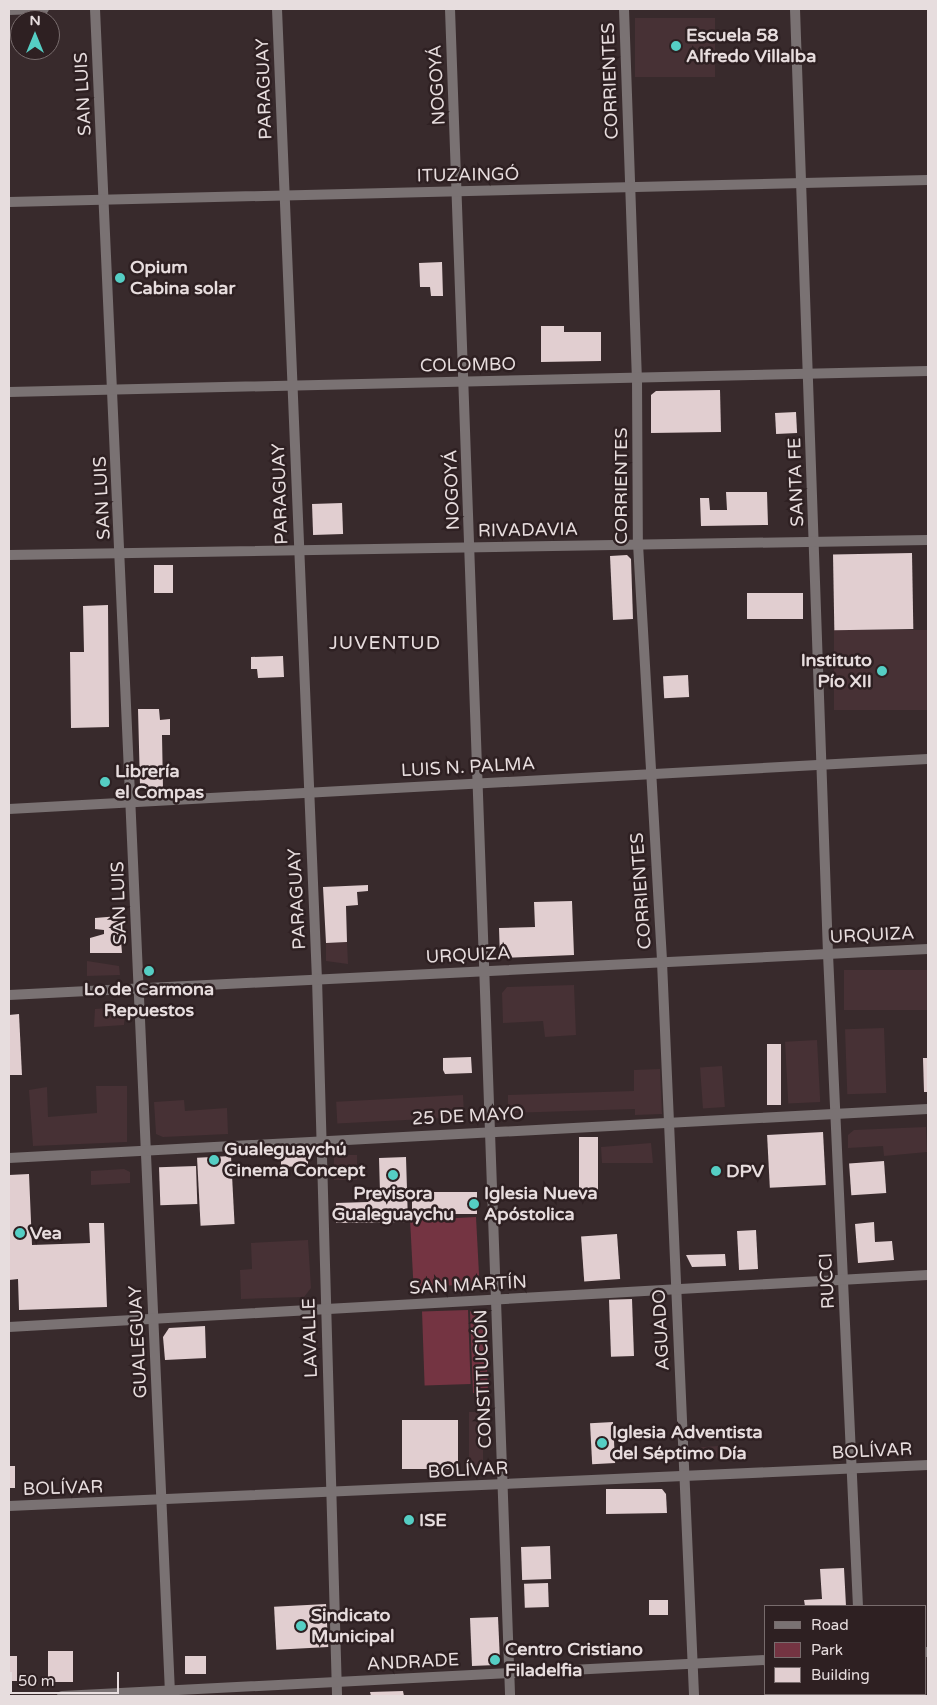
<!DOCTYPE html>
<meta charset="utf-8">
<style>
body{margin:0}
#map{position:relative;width:937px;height:1705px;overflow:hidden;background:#382a2c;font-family:"Varela Round",sans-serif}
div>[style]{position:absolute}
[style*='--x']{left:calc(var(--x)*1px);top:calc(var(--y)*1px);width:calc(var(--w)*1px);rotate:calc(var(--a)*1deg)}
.built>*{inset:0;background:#473135;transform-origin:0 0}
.green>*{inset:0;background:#743442;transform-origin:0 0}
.building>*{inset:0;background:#e1ced0;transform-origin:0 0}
.minor>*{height:10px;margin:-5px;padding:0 5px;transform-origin:5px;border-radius:5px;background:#7a7273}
.tertiary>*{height:10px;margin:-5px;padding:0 5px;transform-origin:5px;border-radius:5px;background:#7a7273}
.dots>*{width:14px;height:14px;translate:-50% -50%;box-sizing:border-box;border:2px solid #2e2022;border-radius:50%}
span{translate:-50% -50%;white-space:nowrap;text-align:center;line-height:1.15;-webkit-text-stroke:5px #2e2022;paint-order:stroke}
.poi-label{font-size:18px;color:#e7ddde;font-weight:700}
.left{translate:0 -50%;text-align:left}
.right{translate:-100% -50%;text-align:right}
.street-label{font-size:18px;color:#e7ddde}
.neighbourhood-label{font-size:19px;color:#e7ddde;letter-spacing:1px}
.frame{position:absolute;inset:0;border:10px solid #e7ddde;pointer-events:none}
.legend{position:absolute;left:764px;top:1605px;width:162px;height:90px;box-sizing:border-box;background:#2e2022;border:1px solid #786c6d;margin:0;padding:6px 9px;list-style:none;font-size:15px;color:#e7ddde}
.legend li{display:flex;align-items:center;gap:10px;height:25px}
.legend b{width:25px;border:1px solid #786c6d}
.north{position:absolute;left:10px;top:10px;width:50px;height:50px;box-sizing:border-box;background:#2e2022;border:1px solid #786c6d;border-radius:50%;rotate:0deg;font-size:14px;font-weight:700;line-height:20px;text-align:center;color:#e7ddde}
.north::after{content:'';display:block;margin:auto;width:18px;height:22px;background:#55cec4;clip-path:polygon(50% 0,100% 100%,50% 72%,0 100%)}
.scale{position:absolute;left:10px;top:1672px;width:109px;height:22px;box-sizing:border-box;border:2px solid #e7ddde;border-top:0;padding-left:6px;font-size:15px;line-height:18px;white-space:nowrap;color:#e7ddde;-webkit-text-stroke:4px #2e2022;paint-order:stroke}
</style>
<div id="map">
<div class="built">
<i style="left:635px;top:18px;width:80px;height:59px"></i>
<i style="left:928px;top:630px;width:80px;height:94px;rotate:90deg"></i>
<i style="clip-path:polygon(347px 942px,348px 964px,326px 961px,326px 943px)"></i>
<i style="clip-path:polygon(87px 961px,119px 966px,120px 975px,87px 976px)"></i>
<i style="left:928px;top:970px;width:40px;height:84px;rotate:90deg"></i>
<i style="clip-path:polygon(574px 985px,576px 1035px,545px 1037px,543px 1021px,503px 1023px,502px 993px,507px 987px)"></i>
<i style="clip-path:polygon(120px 1007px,125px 1014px,124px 1025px,94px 1027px,95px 1009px)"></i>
<i style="left:884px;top:1028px;width:65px;height:39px;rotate:88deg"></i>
<i style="left:817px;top:1040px;width:62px;height:32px;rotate:87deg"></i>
<i style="left:722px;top:1066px;width:41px;height:22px;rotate:86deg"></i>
<i style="clip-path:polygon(660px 1069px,662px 1114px,635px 1115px,635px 1109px,508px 1113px,508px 1095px,634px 1091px,634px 1070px)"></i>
<i style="clip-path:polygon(96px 1086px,127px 1086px,127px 1142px,33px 1146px,29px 1090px,47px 1087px,48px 1117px,97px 1113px)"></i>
<i style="left:463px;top:1095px;width:22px;height:127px;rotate:87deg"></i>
<i style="clip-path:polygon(184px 1100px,185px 1111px,227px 1108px,228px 1134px,163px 1137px,156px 1134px,154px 1102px)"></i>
<i style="clip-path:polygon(926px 1127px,927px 1152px,884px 1156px,883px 1146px,848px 1148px,848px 1135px,854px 1130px)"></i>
<i style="clip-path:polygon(651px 1143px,653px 1163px,602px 1163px,601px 1147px)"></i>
<i style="left:334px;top:1155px;width:23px;height:25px"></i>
<i style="clip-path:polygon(124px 1169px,130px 1172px,130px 1183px,91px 1185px,91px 1171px)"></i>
<i style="clip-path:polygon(308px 1240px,311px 1288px,304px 1297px,241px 1299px,240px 1270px,252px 1269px,251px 1243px)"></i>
<i style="left:469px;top:1412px;width:14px;height:57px"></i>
<i style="clip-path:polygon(718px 1446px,718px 1458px,692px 1456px,691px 1448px)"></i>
</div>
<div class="green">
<i style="left:476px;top:1217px;width:67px;height:66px;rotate:87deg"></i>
<i style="left:468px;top:1310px;width:74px;height:46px;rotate:88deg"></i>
<i style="clip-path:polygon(470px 1311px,485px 1322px,488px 1392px,473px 1393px)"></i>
</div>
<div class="building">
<i style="clip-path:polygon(442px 262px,443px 296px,431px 296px,430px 287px,420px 287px,419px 263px)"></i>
<i style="clip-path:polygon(541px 326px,564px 326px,564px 332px,601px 332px,601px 361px,541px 362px)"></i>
<i style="clip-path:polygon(720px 390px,721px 432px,651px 433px,651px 395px,656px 391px)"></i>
<i style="left:796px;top:412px;width:21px;height:21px;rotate:87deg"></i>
<i style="clip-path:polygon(726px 492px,767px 492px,768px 525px,701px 526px,700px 498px,709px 498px,710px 510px,727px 510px)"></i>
<i style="left:342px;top:503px;width:31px;height:30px;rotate:88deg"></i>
<i style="left:912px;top:553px;width:76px;height:79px;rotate:89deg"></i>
<i style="clip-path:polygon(627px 555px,631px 559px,633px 619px,613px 620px,610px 556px)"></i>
<i style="left:173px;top:565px;width:28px;height:19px;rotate:90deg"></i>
<i style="left:747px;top:593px;width:56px;height:26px"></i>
<i style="clip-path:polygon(108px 605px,109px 727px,71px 728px,70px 652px,84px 652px,83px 606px)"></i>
<i style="clip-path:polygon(283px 656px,284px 677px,258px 678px,257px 669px,251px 669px,251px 657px)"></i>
<i style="left:688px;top:675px;width:22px;height:25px;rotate:87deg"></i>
<i style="clip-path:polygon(138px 709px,159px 709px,160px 720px,170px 719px,170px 735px,162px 735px,163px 788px,145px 789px,140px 785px)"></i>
<i style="clip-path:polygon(368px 885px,368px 891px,357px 892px,358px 905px,346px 906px,347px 942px,326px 943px,323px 887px)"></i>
<i style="clip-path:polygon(572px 901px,574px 955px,500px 958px,499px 928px,535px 927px,534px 902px)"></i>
<i style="clip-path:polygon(119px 916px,122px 953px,90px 953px,90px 938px,104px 934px,104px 930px,95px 929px,95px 918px)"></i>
<i style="clip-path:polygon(19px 1014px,22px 1075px,9px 1075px,9px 1015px)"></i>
<i style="left:767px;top:1044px;width:14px;height:61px"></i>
<i style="clip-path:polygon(471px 1057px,472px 1073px,445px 1074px,443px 1070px,443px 1058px)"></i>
<i style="clip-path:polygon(923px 1058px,928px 1058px,928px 1092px,924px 1092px)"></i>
<i style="left:823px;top:1132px;width:53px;height:56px;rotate:87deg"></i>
<i style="left:579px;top:1137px;width:19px;height:54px"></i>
<i style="clip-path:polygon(301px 1154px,308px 1158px,308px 1166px,281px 1167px,281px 1155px)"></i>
<i style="left:231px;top:1156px;width:68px;height:34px;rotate:87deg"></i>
<i style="clip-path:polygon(406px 1157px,408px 1222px,336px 1223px,336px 1203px,368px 1202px,368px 1193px,380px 1193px,379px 1158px)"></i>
<i style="left:884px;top:1161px;width:32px;height:35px;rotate:86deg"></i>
<i style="left:196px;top:1166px;width:38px;height:37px;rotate:88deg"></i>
<i style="clip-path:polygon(29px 1174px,32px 1245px,90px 1243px,89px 1223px,104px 1223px,107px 1307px,19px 1310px,18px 1279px,9px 1280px,9px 1175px)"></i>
<i style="left:477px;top:1192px;width:22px;height:65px;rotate:90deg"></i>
<i style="clip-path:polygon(874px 1222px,875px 1242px,892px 1241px,894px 1260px,858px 1263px,855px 1224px)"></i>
<i style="left:756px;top:1230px;width:39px;height:19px;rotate:87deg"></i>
<i style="left:617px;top:1234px;width:45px;height:36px;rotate:86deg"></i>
<i style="clip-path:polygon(725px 1254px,726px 1266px,692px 1267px,686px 1255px)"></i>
<i style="left:632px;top:1299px;width:57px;height:23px;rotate:88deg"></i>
<i style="clip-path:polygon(205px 1326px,206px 1358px,165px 1360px,163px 1337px,169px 1328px)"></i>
<i style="left:458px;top:1420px;width:49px;height:56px;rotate:90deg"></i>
<i style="left:613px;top:1422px;width:41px;height:23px;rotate:87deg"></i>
<i style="left:9px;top:1466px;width:6px;height:22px"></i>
<i style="clip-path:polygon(606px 1489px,662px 1489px,666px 1494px,667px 1513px,606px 1514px)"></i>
<i style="left:550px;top:1546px;width:33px;height:29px;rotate:88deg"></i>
<i style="clip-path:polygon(844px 1568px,846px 1606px,805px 1606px,804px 1600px,822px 1599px,820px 1569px)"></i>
<i style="left:548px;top:1583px;width:24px;height:24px;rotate:88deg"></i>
<i style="left:649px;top:1600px;width:19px;height:15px"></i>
<i style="left:326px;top:1604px;width:43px;height:52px;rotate:87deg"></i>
<i style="clip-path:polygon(498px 1617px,500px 1661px,496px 1665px,472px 1666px,470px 1618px)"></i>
<i style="left:48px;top:1651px;width:25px;height:31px"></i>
<i style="left:9px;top:1656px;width:8px;height:25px"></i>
<i style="left:185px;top:1656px;width:21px;height:18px"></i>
<i style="clip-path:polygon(403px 1691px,404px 1696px,371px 1696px,370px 1692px)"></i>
</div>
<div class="minor">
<i style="--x:95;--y:9;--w:1689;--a:87.45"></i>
<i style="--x:277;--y:9;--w:970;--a:87.64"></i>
<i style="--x:317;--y:978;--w:718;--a:88.4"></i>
<i style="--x:450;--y:9;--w:1688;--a:87.96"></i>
<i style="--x:624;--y:9;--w:369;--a:88"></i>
<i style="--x:637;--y:378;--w:166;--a:89.7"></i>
<i style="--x:638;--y:544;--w:419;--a:86.7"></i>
<i style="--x:662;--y:962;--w:735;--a:87.5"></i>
<i style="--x:795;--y:9;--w:946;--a:88"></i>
<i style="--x:828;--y:954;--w:653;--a:87.37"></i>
<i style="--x:9;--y:10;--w:35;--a:-2"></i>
<i style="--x:9;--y:202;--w:919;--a:-1.37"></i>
<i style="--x:9;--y:392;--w:919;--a:-1.31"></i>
<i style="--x:9;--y:555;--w:919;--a:-0.94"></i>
<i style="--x:9;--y:809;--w:920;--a:-3.11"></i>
<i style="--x:9;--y:1327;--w:920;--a:-3.24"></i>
<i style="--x:9;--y:1506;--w:920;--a:-2.55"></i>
<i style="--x:926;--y:1652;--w:2;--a:0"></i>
<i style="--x:862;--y:1694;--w:2;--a:90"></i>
<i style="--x:62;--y:1696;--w:705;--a:-2.93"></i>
</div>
<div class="tertiary">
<i style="--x:9;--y:995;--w:920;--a:-2.87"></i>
<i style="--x:9;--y:1158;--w:920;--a:-3.05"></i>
</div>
<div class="dots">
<i style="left:676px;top:46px;background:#55cec4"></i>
<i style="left:120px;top:278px;background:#55cec4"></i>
<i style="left:882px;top:671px;background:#55cec4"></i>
<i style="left:105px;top:782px;background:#55cec4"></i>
<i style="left:149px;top:971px;background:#55cec4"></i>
<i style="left:214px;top:1160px;background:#55cec4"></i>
<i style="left:716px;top:1171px;background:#55cec4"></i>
<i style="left:393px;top:1175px;background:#55cec4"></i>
<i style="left:474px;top:1204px;background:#55cec4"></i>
<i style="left:20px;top:1233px;background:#55cec4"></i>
<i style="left:602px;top:1443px;background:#55cec4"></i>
<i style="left:409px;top:1520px;background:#55cec4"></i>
<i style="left:301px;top:1626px;background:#55cec4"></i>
<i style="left:495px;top:1660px;background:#55cec4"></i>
</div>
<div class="poi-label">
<span class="left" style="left:686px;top:46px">Escuela 58<br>Alfredo Villalba</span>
<span class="left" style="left:130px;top:278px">Opium<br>Cabina solar</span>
<span class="right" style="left:872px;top:671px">Instituto<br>Pío XII</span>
<span class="left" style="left:115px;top:782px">Librería<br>el Compas</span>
<span style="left:149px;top:1000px">Lo de Carmona<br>Repuestos</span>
<span class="left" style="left:224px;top:1160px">Gualeguaychú<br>Cinema Concept</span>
<span class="left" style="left:726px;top:1171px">DPV</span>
<span style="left:393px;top:1204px">Previsora<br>Gualeguaychu</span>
<span class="left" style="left:484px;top:1204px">Iglesia Nueva<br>Apóstolica</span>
<span class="left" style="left:30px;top:1233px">Vea</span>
<span class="left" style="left:612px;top:1443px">Iglesia Adventista<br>del Séptimo Día</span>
<span class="left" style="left:419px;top:1520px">ISE</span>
<span class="left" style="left:311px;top:1626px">Sindicato<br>Municipal</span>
<span class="left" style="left:505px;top:1660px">Centro Cristiano<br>Filadelfia</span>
</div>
<div class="street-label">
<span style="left:610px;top:81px;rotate:-92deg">CORRIENTES</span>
<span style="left:437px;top:85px;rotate:-93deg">NOGOYÁ</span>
<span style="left:264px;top:89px;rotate:-92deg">PARAGUAY</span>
<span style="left:83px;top:94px;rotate:-93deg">SAN LUIS</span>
<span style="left:468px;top:175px;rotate:-1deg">ITUZAINGÓ</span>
<span style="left:468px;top:365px;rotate:-1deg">COLOMBO</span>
<span style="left:796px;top:482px;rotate:-92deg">SANTA FE</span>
<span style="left:621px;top:486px;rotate:-90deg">CORRIENTES</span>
<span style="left:452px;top:490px;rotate:-92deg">NOGOYÁ</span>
<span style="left:280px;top:494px;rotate:-92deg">PARAGUAY</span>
<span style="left:102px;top:498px;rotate:-93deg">SAN LUIS</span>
<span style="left:528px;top:530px;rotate:-1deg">RIVADAVIA</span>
<span style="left:468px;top:767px;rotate:-3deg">LUIS N. PALMA</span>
<span style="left:641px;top:891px;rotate:-94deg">CORRIENTES</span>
<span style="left:297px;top:899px;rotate:-93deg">PARAGUAY</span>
<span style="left:119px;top:903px;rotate:-92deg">SAN LUIS</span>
<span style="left:872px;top:935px;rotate:-3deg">URQUIZA</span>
<span style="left:468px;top:955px;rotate:-3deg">URQUIZA</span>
<span style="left:468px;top:1116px;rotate:-3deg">25 DE MAYO</span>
<span style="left:827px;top:1281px;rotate:-93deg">RUCCI</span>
<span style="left:468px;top:1285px;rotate:-3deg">SAN MARTÍN</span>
<span style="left:661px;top:1330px;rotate:-93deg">AGUADO</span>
<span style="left:310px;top:1338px;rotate:-92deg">LAVALLE</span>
<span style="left:138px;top:1342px;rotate:-93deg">GUALEGUAY</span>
<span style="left:483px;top:1379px;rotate:-92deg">CONSTITUCIÓN</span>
<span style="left:872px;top:1451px;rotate:-3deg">BOLÍVAR</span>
<span style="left:468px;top:1470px;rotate:-3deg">BOLÍVAR</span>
<span style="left:63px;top:1488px;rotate:-2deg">BOLÍVAR</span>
<span style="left:413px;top:1662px;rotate:-3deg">ANDRADE</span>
</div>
<div class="neighbourhood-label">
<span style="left:385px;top:644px">JUVENTUD</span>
</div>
<div class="frame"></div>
<ul class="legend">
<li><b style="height:6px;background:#7a7273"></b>Road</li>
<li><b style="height:14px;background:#743442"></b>Park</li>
<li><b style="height:14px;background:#e1ced0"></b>Building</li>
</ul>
<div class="north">N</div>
<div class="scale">50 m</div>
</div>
